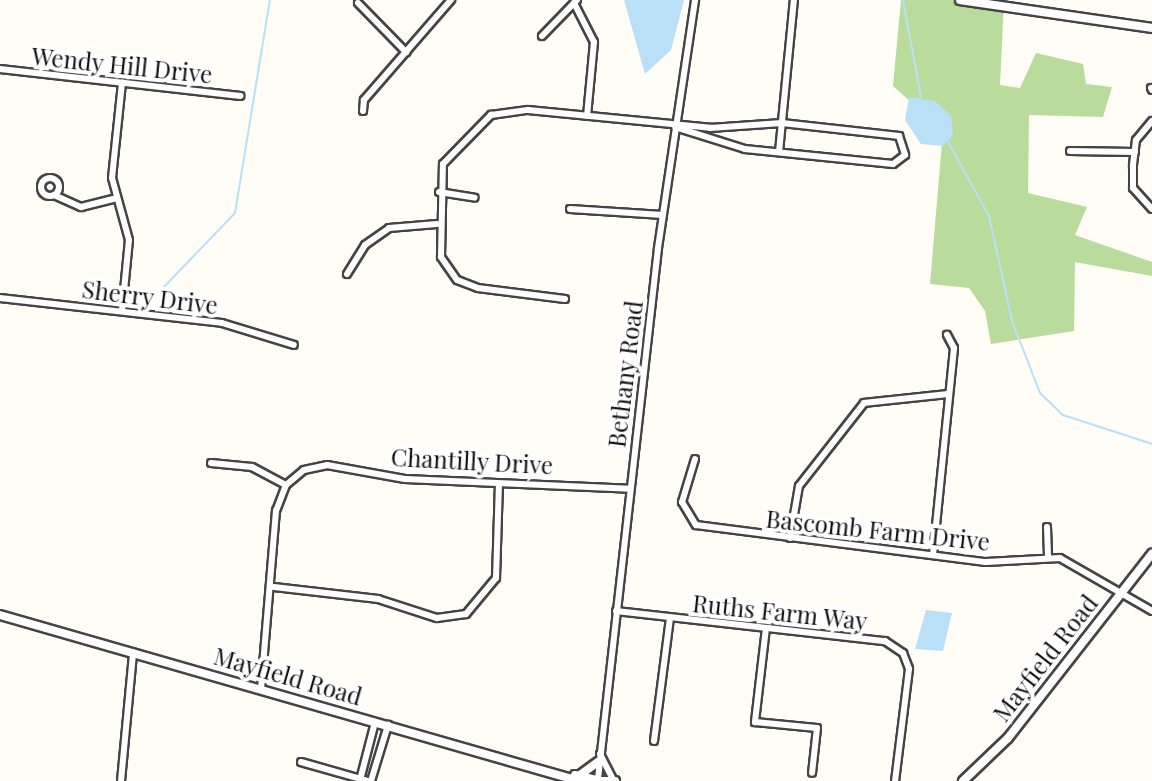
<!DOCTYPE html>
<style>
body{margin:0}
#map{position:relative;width:1152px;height:781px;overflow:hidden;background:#fffdf5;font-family:"Playfair Display",serif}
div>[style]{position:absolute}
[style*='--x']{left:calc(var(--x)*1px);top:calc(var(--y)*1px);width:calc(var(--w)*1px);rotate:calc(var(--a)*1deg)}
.forest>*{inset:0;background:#b9dc9c}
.water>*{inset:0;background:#b9e0f7}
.stream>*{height:2px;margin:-1px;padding:0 1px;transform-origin:1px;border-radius:1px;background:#b9e0f7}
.roads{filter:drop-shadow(2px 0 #444) drop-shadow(-2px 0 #444) drop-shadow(0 2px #444) drop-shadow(0 -2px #444)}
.minor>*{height:6px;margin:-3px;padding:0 3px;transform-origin:3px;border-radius:3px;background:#fff}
.minor>.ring{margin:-3px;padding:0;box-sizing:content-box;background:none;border:6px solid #fff;border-radius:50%}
.tertiary>*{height:8px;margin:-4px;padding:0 4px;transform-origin:4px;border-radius:4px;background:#fff}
span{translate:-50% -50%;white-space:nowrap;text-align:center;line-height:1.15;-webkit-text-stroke:8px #fff;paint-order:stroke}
.street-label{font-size:24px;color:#111}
</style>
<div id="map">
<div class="forest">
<i style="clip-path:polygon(901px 0,1004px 0,1000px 85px,1020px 88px,1036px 53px,1083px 64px,1086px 84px,1112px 87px,1103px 117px,1029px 115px,1028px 193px,1087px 207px,1075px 235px,1152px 262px,1152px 276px,1075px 262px,1074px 331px,991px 344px,985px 311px,969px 288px,930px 284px,943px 131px,893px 86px)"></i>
</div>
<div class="water">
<i style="clip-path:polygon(684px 0,671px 50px,645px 74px,624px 0)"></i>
<i style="clip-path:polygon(909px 97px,935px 101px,951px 116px,953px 135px,943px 146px,921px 144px,905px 120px)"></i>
<i style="clip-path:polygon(926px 610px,952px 613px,943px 651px,915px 649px)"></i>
</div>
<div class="stream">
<i style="--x:903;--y:0;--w:99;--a:79.5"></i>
<i style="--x:947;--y:140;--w:87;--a:61.1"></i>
<i style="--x:989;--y:216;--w:107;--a:77.6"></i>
<i style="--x:1012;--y:321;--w:77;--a:68.7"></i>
<i style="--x:1040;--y:393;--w:32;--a:44"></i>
<i style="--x:1063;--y:415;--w:94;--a:18"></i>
<i style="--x:56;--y:307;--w:49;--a:7"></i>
<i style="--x:127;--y:310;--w:39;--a:-30"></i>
<i style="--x:161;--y:290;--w:107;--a:-46.1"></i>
<i style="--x:235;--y:213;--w:216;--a:-80.7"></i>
</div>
<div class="roads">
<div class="minor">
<i style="--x:358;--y:3;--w:69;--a:45.6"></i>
<i style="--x:574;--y:3;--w:44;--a:62.9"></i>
<i style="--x:594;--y:42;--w:74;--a:95.4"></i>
<i style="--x:542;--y:36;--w:50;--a:-45.8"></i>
<i style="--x:0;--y:69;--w:242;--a:6.4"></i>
<i style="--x:1151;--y:88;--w:2;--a:63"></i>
<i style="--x:363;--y:111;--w:11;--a:-85"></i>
<i style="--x:364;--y:100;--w:133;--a:-49"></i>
<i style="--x:1152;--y:121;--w:25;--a:130"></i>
<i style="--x:1136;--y:140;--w:26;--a:97"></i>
<i style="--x:1133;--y:166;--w:22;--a:90"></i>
<i style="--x:1133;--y:188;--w:28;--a:48"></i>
<i style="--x:1070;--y:151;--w:65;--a:0.9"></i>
<i style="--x:779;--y:152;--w:153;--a:-84.4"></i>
<i class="ring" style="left:41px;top:178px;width:12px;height:12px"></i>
<i style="--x:439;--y:192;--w:36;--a:9"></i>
<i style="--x:54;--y:195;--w:30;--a:24"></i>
<i style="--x:81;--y:207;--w:34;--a:-14"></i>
<i style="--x:570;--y:209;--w:93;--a:3.7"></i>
<i style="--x:347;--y:274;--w:34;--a:-58"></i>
<i style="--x:365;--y:245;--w:29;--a:-35"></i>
<i style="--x:389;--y:228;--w:48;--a:-4.8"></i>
<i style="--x:0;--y:298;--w:223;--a:6.4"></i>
<i style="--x:222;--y:323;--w:75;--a:17"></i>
<i style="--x:565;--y:299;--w:88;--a:-172.8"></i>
<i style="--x:478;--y:288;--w:22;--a:-159"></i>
<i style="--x:457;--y:280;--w:28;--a:-125"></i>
<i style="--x:441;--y:257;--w:93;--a:-88.8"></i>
<i style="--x:443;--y:164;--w:69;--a:-45.6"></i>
<i style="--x:491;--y:115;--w:37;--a:-8"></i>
<i style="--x:528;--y:110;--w:183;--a:5.6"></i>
<i style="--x:710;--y:128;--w:72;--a:-4"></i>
<i style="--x:782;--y:123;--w:118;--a:6.3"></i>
<i style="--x:899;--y:136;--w:20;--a:72"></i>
<i style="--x:905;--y:155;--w:15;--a:143"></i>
<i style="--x:893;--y:164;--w:149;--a:-174.2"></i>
<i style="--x:745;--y:149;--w:73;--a:-162.6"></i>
<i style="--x:122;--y:311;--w:71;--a:-84.4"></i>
<i style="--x:129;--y:240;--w:64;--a:-105.3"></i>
<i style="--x:112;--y:178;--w:96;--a:-84"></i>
<i style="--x:695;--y:459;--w:45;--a:106.8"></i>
<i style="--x:682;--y:502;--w:27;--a:59"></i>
<i style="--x:696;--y:525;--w:292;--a:7.3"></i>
<i style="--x:986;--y:562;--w:74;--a:-3.1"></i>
<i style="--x:1060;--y:558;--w:106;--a:29.9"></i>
<i style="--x:211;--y:463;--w:41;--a:5.6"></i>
<i style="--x:252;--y:467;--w:38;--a:28"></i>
<i style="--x:1047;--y:527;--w:31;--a:88"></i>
<i style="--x:790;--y:538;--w:53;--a:-80.2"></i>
<i style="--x:799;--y:486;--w:105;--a:-51.9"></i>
<i style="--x:864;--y:403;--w:84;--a:-6.1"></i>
<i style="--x:933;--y:555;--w:208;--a:-84.2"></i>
<i style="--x:954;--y:348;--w:15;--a:-118"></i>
<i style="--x:274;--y:587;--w:105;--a:6.6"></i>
<i style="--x:378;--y:599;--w:62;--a:17.9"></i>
<i style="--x:437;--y:618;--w:29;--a:-8"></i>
<i style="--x:466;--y:614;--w:47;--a:-50.2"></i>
<i style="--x:496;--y:578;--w:94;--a:-88.2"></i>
<i style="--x:616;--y:611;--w:271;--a:6.4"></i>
<i style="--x:885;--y:641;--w:22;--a:34"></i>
<i style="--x:903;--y:653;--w:17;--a:69"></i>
<i style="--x:909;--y:669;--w:113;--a:97.1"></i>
<i style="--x:766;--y:628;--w:95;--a:96.7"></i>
<i style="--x:755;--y:722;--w:62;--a:5.5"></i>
<i style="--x:817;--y:728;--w:45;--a:96.3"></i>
<i style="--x:261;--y:689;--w:179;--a:-85.2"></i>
<i style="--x:276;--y:511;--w:28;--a:-69"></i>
<i style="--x:286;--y:485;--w:23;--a:-40"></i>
<i style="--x:304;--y:470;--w:24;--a:-12"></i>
<i style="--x:327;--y:465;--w:79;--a:10.2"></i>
<i style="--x:405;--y:479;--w:225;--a:2.5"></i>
<i style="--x:654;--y:741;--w:124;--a:-82.6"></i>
<i style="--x:600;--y:754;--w:28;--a:63"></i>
<i style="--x:301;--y:762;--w:70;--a:15.8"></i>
<i style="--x:598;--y:779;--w:534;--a:-83.55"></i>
<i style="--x:658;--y:248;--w:251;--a:-81.5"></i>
<i style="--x:360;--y:780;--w:60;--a:-75.5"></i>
<i style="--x:121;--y:781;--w:129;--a:-84.6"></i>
<i style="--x:371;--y:781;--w:59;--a:-73.1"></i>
</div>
<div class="tertiary">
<i style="--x:960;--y:0;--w:194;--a:8.3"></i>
<i style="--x:0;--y:615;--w:602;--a:16"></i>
<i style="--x:575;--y:775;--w:23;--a:13"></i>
<i style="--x:580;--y:775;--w:22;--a:-36"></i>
<i style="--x:597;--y:781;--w:18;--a:0"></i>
<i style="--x:963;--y:781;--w:62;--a:-43.7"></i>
<i style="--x:1008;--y:738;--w:234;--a:-52"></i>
</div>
</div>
<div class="street-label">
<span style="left:122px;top:65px;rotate:6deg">Wendy Hill Drive</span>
<span style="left:150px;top:297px;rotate:7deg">Sherry Drive</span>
<span style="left:625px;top:374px;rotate:-83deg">Bethany Road</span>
<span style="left:472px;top:461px;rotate:3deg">Chantilly Drive</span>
<span style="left:878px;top:530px;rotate:6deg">Bascomb Farm Drive</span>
<span style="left:780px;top:612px;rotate:6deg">Ruths Farm Way</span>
<span style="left:1045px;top:658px;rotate:-52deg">Mayfield Road</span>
<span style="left:288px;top:676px;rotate:16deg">Mayfield Road</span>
</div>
</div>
